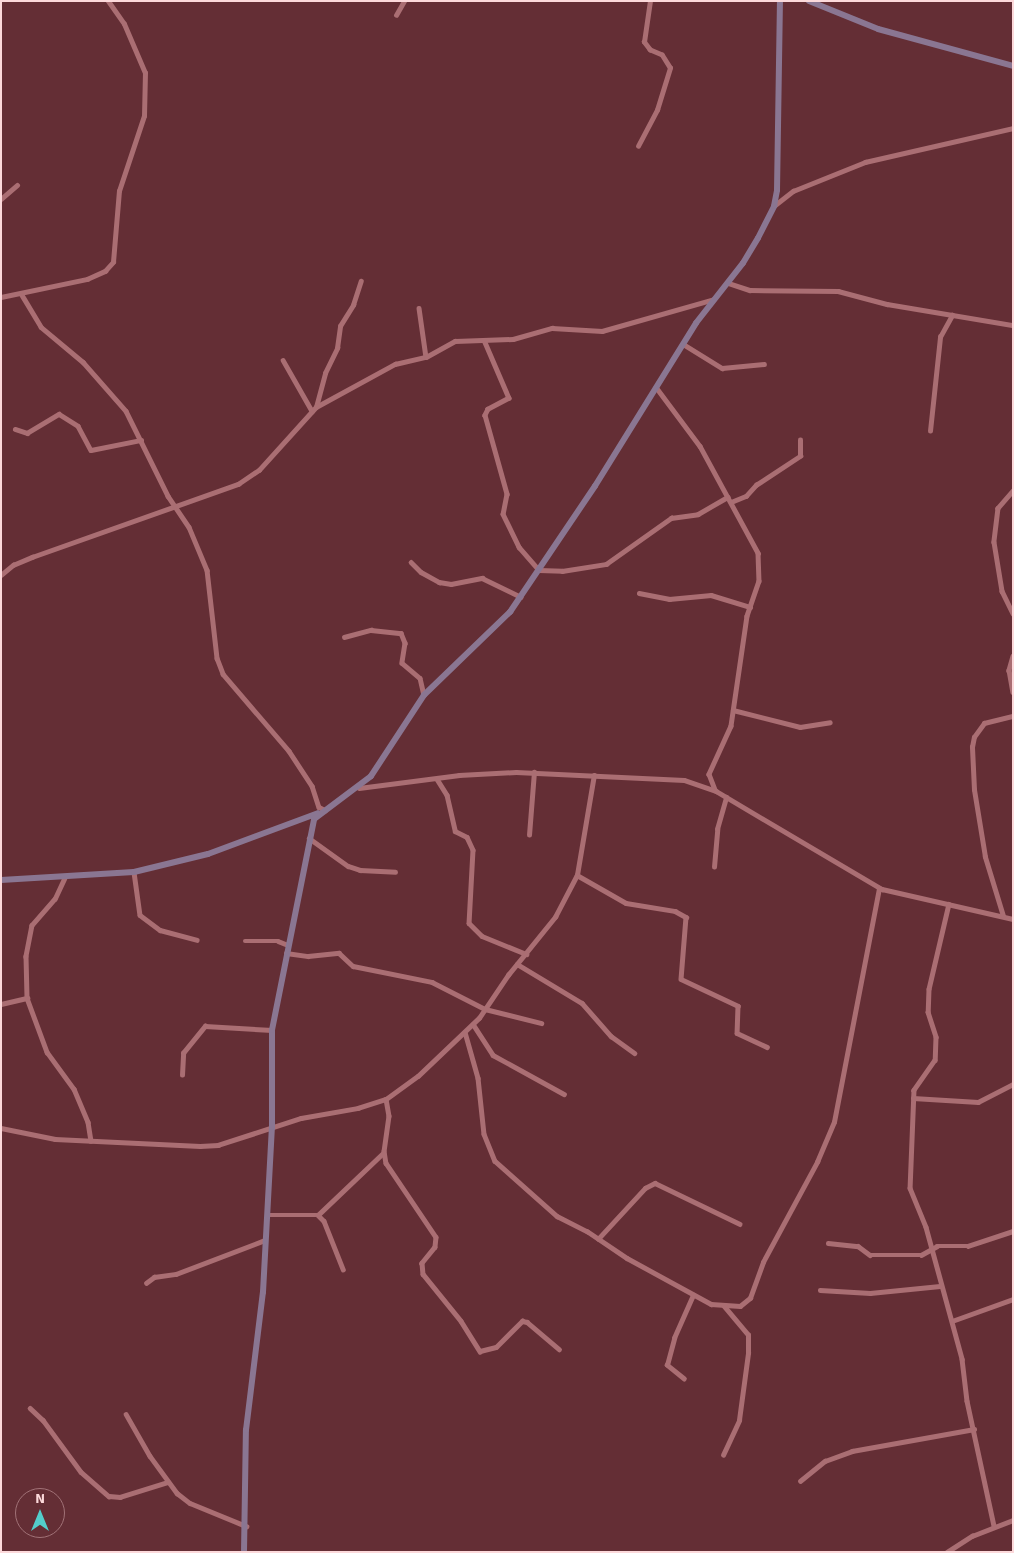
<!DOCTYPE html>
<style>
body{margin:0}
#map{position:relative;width:1014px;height:1553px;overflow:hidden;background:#642e35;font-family:Signika,sans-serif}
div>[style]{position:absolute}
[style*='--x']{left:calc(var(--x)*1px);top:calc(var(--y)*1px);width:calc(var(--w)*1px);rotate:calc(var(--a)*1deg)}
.street>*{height:4.5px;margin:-2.25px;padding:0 2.25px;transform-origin:2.25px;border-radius:2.25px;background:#aa6e73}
.secondary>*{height:6px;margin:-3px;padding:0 3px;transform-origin:3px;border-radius:3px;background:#8a7692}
span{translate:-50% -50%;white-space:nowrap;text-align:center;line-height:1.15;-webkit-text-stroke:5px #642e35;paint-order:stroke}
.frame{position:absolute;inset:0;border:2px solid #fcd9db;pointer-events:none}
.north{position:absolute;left:15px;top:1488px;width:50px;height:50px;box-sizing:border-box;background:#642e35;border:1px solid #a17277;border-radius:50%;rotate:0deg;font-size:14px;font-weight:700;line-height:20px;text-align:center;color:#fcd9db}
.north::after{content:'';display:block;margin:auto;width:18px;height:22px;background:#53cdcb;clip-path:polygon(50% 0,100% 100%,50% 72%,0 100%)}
</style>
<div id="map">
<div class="street">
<i style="--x:396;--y:15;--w:16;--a:-60"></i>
<i style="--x:638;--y:146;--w:41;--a:-62.2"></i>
<i style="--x:657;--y:110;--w:44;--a:-72.8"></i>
<i style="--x:670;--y:68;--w:15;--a:-122"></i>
<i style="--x:662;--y:55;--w:13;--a:-157"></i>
<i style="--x:650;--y:50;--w:10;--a:-127"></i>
<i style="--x:644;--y:42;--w:41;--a:-81.7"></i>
<i style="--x:1;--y:199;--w:21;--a:-41"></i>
<i style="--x:775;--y:205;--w:23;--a:-38"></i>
<i style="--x:793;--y:191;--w:78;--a:-21.9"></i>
<i style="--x:865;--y:162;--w:152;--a:-12.9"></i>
<i style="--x:728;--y:283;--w:23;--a:18"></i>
<i style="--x:750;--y:290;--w:88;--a:0.7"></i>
<i style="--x:838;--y:291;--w:51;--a:14.9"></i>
<i style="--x:887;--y:304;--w:128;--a:9.5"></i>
<i style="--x:22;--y:295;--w:37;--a:59"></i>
<i style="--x:41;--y:327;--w:55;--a:39.8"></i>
<i style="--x:83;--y:362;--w:65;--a:48.7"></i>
<i style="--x:126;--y:411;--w:95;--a:63.7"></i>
<i style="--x:168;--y:496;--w:37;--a:56"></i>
<i style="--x:189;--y:527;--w:47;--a:67.3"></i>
<i style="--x:207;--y:570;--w:89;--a:83.5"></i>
<i style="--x:217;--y:658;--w:17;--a:69"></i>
<i style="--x:223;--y:674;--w:101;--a:49.4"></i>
<i style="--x:289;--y:751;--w:42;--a:56.7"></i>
<i style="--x:312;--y:786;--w:22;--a:72"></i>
<i style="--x:319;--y:807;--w:7;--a:27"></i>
<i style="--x:1;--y:297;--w:88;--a:-11.8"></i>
<i style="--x:87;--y:279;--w:20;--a:-24"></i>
<i style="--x:105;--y:271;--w:12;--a:-48"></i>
<i style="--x:113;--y:262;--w:71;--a:-85.2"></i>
<i style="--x:119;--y:191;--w:79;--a:-71.6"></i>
<i style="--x:144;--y:116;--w:43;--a:-88.7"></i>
<i style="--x:145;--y:73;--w:53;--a:-113.2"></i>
<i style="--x:124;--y:24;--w:28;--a:-125"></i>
<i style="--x:419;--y:308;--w:49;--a:81.9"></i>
<i style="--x:484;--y:340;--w:63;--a:66.7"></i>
<i style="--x:509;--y:398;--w:24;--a:152"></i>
<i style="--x:488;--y:409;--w:7;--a:117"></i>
<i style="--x:485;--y:415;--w:82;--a:74.4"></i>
<i style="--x:507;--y:494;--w:20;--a:101"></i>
<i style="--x:503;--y:514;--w:37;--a:64"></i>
<i style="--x:519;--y:547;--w:30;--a:49"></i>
<i style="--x:539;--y:570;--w:23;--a:2"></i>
<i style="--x:562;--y:571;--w:45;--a:-9"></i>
<i style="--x:606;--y:564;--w:80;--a:-35.3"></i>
<i style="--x:671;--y:518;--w:27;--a:-8"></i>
<i style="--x:698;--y:514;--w:34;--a:-30"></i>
<i style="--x:683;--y:344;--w:46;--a:31.6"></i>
<i style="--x:722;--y:368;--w:42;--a:-5.4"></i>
<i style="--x:283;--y:360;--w:59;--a:60.4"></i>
<i style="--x:656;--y:387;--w:74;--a:53.3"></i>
<i style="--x:700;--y:446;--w:122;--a:61.5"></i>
<i style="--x:758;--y:553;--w:28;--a:88"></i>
<i style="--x:759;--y:581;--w:37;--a:109"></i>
<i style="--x:747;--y:616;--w:111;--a:98.3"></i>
<i style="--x:731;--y:726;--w:53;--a:114.6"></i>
<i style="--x:709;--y:774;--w:17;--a:69"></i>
<i style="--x:316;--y:407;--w:35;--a:-75"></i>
<i style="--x:325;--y:373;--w:28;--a:-64"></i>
<i style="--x:337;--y:348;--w:22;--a:-82"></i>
<i style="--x:340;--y:326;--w:25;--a:-58"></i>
<i style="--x:353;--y:305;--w:25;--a:-72"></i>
<i style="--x:15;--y:429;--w:13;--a:18"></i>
<i style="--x:27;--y:433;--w:37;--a:-31"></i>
<i style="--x:59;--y:414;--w:22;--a:32"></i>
<i style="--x:78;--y:426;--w:27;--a:62"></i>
<i style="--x:91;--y:450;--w:51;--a:-11.3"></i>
<i style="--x:930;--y:431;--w:95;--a:-83.9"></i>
<i style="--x:940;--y:337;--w:25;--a:-61"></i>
<i style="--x:1013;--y:491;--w:23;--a:131"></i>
<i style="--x:998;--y:508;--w:34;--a:97"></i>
<i style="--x:994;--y:542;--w:50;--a:80.7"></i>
<i style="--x:1002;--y:591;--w:25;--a:64"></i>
<i style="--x:731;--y:502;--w:16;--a:-22"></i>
<i style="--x:746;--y:496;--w:15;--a:-48"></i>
<i style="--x:756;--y:485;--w:53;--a:-33.4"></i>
<i style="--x:800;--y:456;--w:16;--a:-90"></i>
<i style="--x:411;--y:562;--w:14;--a:45"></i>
<i style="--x:421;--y:572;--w:21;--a:29"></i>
<i style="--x:439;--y:582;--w:12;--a:9"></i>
<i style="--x:451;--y:584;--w:32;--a:-11"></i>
<i style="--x:482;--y:578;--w:43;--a:26"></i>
<i style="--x:1;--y:575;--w:16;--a:-40"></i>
<i style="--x:13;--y:565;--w:21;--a:-23"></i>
<i style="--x:32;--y:557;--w:219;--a:-19.5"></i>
<i style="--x:238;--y:484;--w:25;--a:-34"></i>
<i style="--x:259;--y:470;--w:85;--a:-47.9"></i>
<i style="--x:316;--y:407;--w:90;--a:-28.6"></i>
<i style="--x:395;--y:364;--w:32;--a:-13"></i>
<i style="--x:426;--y:357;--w:33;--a:-29"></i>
<i style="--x:455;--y:341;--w:58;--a:-2"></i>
<i style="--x:513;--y:339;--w:41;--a:-15.8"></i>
<i style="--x:552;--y:328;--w:50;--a:3.4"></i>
<i style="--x:602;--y:331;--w:116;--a:-15.9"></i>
<i style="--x:639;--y:593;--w:31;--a:11"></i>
<i style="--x:669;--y:599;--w:42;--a:-5.4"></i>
<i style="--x:711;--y:595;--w:41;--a:17.1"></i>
<i style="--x:344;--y:637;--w:28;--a:-15"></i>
<i style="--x:371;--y:630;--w:30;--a:6"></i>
<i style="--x:401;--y:633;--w:11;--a:68"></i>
<i style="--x:405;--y:643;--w:20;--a:99"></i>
<i style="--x:402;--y:663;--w:23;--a:40"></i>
<i style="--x:420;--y:678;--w:17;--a:77"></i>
<i style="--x:1013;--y:656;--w:15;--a:106"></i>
<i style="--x:1009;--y:670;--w:22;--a:80"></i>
<i style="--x:733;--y:710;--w:69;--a:14.2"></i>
<i style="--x:800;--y:727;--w:30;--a:-9"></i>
<i style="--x:437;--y:779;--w:19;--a:58"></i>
<i style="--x:447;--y:795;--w:37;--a:77"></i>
<i style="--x:455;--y:831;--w:13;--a:27"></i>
<i style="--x:467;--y:837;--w:14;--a:65"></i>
<i style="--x:473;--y:850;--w:73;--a:93.1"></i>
<i style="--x:469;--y:923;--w:18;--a:45"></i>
<i style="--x:482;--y:936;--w:48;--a:22.2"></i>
<i style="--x:359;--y:788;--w:101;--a:-7.4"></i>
<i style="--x:459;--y:775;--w:57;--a:-3"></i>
<i style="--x:516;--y:772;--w:168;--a:2.7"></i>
<i style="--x:684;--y:780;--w:34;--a:19"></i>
<i style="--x:716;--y:791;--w:193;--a:30.6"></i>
<i style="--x:882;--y:889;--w:134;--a:12.9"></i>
<i style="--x:529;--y:835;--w:63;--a:-85.5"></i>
<i style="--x:309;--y:838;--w:48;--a:35.7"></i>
<i style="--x:348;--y:866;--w:13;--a:18"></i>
<i style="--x:360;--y:870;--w:35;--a:3"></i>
<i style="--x:714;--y:867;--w:38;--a:-85"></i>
<i style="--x:717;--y:829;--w:33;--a:-74"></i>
<i style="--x:134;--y:872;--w:43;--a:82.1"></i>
<i style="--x:140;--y:915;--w:25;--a:37"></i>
<i style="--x:160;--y:930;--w:38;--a:15"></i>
<i style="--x:577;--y:875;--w:56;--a:29.7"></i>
<i style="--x:626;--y:903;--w:50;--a:9.3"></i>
<i style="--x:675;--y:911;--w:13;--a:29"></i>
<i style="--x:686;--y:917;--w:62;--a:94.6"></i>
<i style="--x:681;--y:979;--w:63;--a:25.3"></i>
<i style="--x:738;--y:1006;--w:27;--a:92"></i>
<i style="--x:737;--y:1033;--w:33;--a:25"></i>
<i style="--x:65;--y:878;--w:23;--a:115"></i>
<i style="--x:55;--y:899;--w:35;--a:131"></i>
<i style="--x:32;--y:925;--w:32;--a:101"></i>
<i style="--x:26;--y:956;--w:42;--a:88.6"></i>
<i style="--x:27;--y:998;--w:58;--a:69.7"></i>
<i style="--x:47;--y:1052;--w:46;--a:53.9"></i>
<i style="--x:74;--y:1089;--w:36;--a:67"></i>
<i style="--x:88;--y:1122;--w:19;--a:81"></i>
<i style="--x:949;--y:904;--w:87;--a:103.2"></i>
<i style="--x:929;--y:989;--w:23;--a:92"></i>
<i style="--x:928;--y:1012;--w:26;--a:72"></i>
<i style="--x:936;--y:1037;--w:23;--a:92"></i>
<i style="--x:935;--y:1060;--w:37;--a:125"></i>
<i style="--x:914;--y:1090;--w:98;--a:92.3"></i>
<i style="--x:910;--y:1188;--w:42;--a:67.7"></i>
<i style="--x:926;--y:1227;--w:137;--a:74.7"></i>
<i style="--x:962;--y:1359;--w:42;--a:83.2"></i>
<i style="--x:967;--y:1401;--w:128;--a:77.8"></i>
<i style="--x:1003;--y:916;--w:62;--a:-107"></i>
<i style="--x:985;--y:857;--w:68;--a:-99.3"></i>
<i style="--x:974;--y:790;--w:43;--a:-92.7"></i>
<i style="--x:972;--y:747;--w:10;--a:-79"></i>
<i style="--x:974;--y:737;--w:17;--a:-54"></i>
<i style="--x:984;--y:723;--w:30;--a:-14"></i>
<i style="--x:245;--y:941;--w:33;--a:0"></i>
<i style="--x:278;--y:941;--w:11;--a:22"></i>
<i style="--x:286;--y:953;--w:22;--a:8"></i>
<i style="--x:308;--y:956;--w:31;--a:-6"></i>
<i style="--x:339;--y:953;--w:19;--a:43"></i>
<i style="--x:353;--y:966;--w:81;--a:11.4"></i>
<i style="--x:432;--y:982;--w:59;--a:27"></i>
<i style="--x:485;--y:1009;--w:58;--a:14"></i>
<i style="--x:517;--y:964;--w:76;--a:31"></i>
<i style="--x:582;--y:1003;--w:44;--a:48.7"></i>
<i style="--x:611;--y:1036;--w:29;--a:36"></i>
<i style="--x:1;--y:1004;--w:27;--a:-13"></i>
<i style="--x:473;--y:1024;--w:37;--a:57"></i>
<i style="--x:493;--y:1055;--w:81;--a:28.8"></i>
<i style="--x:465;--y:1032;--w:48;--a:74.2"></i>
<i style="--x:478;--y:1078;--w:56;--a:83.9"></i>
<i style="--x:484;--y:1134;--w:29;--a:68"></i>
<i style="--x:495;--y:1161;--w:83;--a:41.6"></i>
<i style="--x:557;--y:1216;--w:34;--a:27"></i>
<i style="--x:587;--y:1231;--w:48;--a:34"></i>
<i style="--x:627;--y:1258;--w:96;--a:28.7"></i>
<i style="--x:711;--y:1304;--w:29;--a:4"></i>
<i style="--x:740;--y:1306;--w:13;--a:-39"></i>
<i style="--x:750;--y:1298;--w:38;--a:-70"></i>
<i style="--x:763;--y:1262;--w:114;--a:-61.6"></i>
<i style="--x:817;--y:1162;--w:43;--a:-67"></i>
<i style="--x:834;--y:1122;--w:238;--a:-79.1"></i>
<i style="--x:182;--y:1075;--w:22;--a:-87"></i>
<i style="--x:183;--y:1053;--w:35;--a:-51"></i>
<i style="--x:205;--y:1026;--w:67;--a:3.4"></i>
<i style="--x:913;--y:1098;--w:65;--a:3.5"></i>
<i style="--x:978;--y:1102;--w:39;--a:-27"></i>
<i style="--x:386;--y:1099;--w:17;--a:80"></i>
<i style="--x:389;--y:1116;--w:35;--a:98"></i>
<i style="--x:384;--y:1151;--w:12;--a:81"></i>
<i style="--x:386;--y:1163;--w:89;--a:56"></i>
<i style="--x:436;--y:1237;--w:10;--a:96"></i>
<i style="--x:435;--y:1247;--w:21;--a:129"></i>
<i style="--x:422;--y:1263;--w:11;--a:85"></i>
<i style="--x:423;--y:1274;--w:60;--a:51"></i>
<i style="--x:461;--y:1321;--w:36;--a:58"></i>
<i style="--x:480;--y:1351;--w:16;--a:-14"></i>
<i style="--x:496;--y:1347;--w:37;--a:-45"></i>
<i style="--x:522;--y:1321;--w:5;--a:11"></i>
<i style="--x:527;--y:1322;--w:42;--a:40.2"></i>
<i style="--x:1;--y:1128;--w:55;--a:11.5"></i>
<i style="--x:55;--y:1139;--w:145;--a:2.8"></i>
<i style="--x:200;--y:1146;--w:18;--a:-3"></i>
<i style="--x:218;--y:1145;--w:87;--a:-18"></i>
<i style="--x:301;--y:1118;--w:58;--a:-10"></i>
<i style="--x:358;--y:1108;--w:29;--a:-18"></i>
<i style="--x:386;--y:1099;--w:39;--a:-36"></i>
<i style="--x:418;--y:1076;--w:84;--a:-43.6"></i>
<i style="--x:479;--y:1018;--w:52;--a:-56"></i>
<i style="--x:508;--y:975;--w:75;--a:-51"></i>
<i style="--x:555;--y:917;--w:47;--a:-62.4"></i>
<i style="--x:577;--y:875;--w:101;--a:-80.4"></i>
<i style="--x:267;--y:1215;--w:51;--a:0"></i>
<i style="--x:318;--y:1215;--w:8;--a:45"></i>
<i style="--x:324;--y:1221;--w:52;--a:68.4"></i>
<i style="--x:318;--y:1215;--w:90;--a:-43.6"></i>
<i style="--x:598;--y:1239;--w:69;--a:-47.3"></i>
<i style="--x:645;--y:1188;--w:11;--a:-27"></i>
<i style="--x:655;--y:1183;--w:94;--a:25.8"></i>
<i style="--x:828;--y:1243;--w:30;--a:6"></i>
<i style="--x:858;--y:1246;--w:15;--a:37"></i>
<i style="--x:870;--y:1255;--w:51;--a:0"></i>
<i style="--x:921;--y:1255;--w:18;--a:-29"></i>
<i style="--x:937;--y:1246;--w:31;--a:0"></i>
<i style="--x:968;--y:1246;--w:47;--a:-18.4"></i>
<i style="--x:146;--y:1283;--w:10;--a:-37"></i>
<i style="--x:154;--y:1277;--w:22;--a:-8"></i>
<i style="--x:176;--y:1274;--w:95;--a:-20.9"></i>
<i style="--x:820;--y:1290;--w:50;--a:3.4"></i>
<i style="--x:870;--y:1293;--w:70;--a:-5.7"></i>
<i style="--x:952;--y:1321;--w:65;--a:-19.8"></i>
<i style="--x:684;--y:1379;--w:22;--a:-141"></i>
<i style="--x:667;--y:1365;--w:28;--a:-75"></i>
<i style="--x:674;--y:1338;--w:47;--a:-66.2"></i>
<i style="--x:30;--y:1408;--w:18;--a:43"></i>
<i style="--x:43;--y:1420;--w:64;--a:53.8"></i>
<i style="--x:81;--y:1472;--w:37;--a:41"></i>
<i style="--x:109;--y:1496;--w:11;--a:5"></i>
<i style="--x:120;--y:1497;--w:50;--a:-17.4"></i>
<i style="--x:126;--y:1414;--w:48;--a:60.3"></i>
<i style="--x:150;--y:1456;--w:46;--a:53.9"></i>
<i style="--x:177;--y:1493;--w:16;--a:38"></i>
<i style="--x:190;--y:1503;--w:61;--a:22.3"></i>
<i style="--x:723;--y:1455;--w:38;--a:-65"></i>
<i style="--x:739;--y:1420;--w:68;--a:-82.3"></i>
<i style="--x:748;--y:1353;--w:18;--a:-90"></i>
<i style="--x:748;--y:1335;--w:38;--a:-130"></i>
<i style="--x:800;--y:1481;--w:32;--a:-39"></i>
<i style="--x:825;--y:1461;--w:29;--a:-20"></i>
<i style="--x:852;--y:1451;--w:124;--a:-10.2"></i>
<i style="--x:947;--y:1552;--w:30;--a:-33"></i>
<i style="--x:972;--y:1536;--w:44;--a:-21.3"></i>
</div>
<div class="secondary">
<i style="--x:809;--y:1;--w:74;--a:22.1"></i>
<i style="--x:878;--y:29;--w:140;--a:15.3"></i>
<i style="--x:1;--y:880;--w:133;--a:-3.4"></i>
<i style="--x:134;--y:872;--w:76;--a:-13.7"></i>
<i style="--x:208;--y:854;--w:117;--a:-20.4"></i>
<i style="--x:244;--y:1552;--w:122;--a:-89.1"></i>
<i style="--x:246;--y:1430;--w:139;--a:-83"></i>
<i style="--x:263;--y:1292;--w:165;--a:-86.9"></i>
<i style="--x:272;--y:1127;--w:97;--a:-90"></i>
<i style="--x:272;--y:1030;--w:215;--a:-78.7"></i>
<i style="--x:314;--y:819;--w:71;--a:-37"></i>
<i style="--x:371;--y:776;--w:97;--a:-56.8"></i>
<i style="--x:424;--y:695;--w:120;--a:-44"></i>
<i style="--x:510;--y:612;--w:152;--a:-56"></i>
<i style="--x:595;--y:486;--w:192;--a:-58.2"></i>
<i style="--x:696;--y:323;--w:76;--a:-51.9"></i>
<i style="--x:743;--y:263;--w:29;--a:-59"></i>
<i style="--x:758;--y:238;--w:36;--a:-63"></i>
<i style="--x:774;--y:206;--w:16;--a:-79"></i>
<i style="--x:777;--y:190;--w:189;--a:-89.1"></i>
</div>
<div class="frame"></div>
<div class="north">N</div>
</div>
